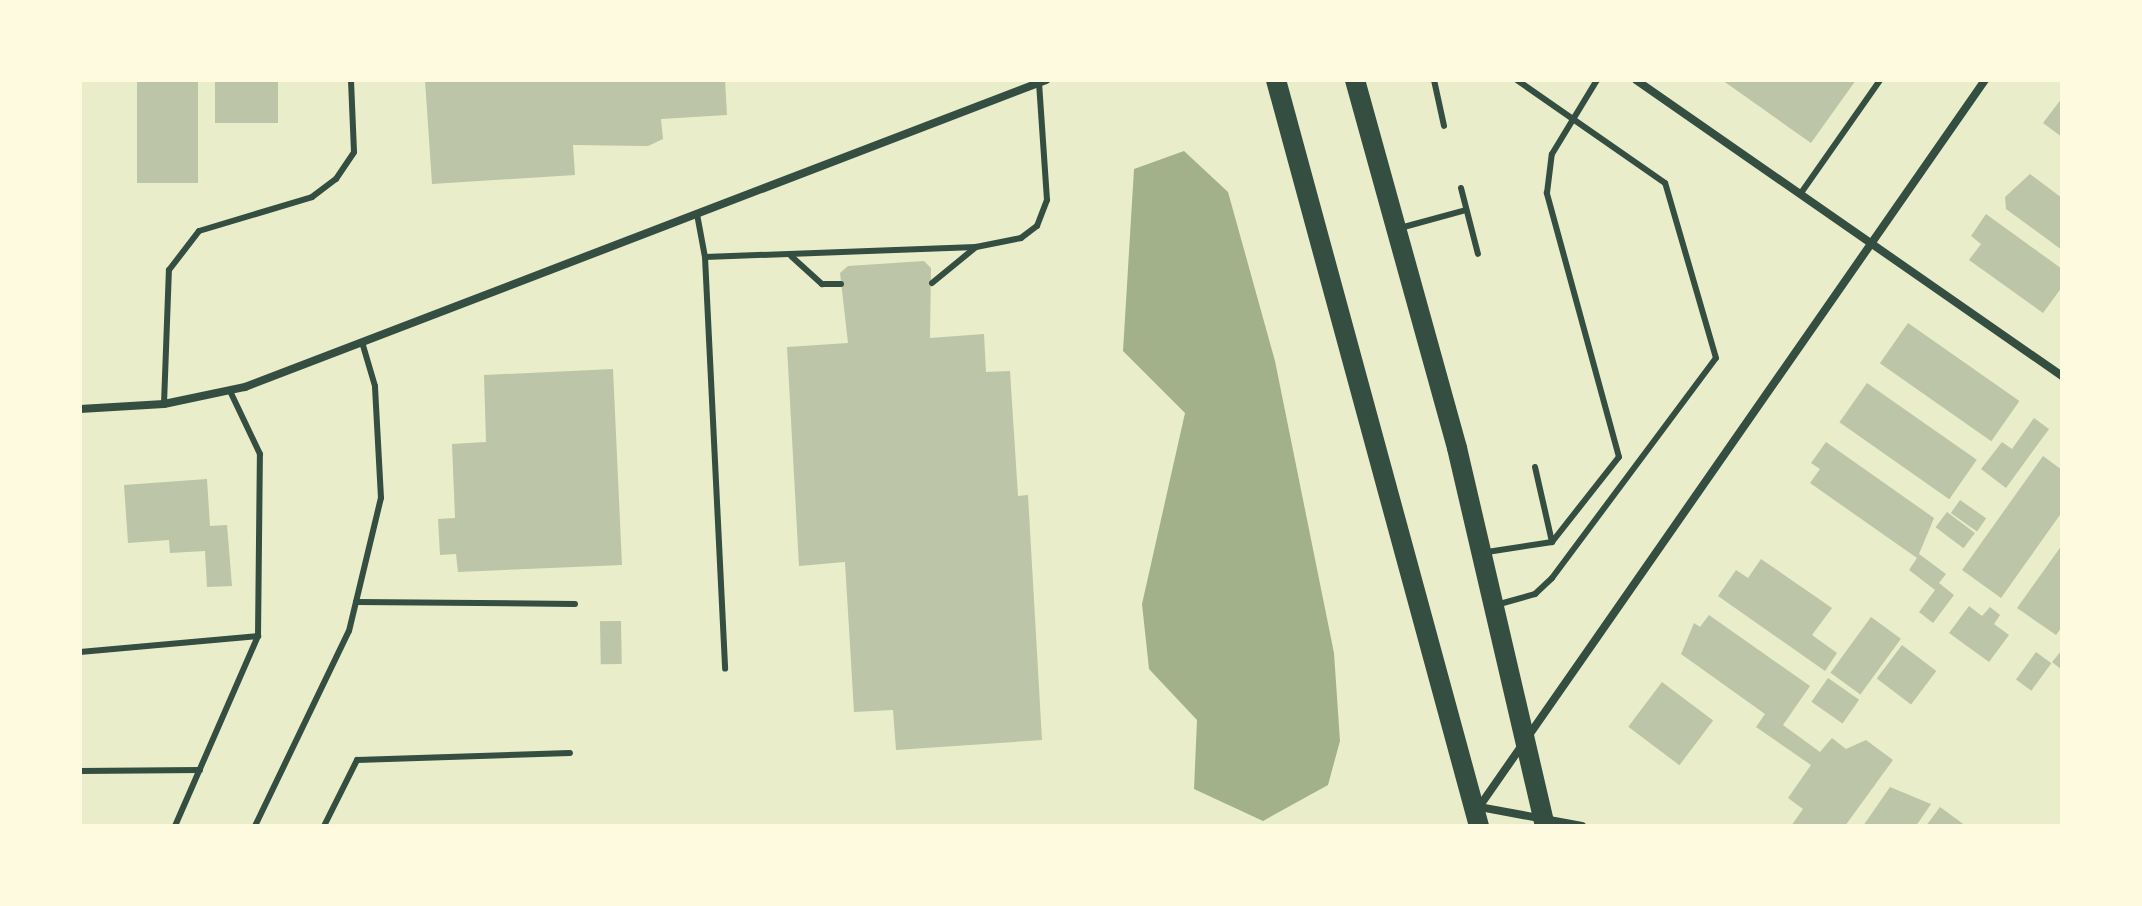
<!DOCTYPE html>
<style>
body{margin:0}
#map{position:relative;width:2142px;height:906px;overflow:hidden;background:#e9edc9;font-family:"Golos Text",sans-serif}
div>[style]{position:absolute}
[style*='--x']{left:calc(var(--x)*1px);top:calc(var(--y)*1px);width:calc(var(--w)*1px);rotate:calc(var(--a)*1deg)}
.water>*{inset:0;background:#a3b18a}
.building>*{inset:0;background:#bcc5a7;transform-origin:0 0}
.service>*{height:6px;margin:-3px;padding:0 3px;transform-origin:3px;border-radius:3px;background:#344e41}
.minor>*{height:8px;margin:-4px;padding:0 4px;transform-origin:4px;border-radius:4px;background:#344e41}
.primary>*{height:20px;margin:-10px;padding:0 10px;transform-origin:10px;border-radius:10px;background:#344e41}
span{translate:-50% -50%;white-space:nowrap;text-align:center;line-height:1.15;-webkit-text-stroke:6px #fefae0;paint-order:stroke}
.frame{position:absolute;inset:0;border:82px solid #fefae0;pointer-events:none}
</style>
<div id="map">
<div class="water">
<i style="clip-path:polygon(1184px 151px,1228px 192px,1275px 361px,1334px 653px,1340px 741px,1328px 785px,1263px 821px,1194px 789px,1197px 720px,1149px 669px,1142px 604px,1185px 413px,1123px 351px,1134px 169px)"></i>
</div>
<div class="building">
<i style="left:137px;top:80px;width:61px;height:103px"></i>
<i style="left:215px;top:80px;width:63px;height:43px"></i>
<i style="clip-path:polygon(425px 80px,725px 80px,727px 115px,661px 119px,663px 139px,648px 146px,573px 145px,575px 175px,432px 184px)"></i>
<i style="clip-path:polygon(1722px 80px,1856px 80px,1811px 143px)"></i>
<i style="clip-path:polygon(2062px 98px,2062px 137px,2043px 123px)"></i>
<i style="clip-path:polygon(2030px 174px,2062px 198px,2062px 250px,2006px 209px,2005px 197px)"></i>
<i style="clip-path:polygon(1986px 214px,2062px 269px,2062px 287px,2043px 313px,1969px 260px,1981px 244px,1971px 236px)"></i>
<i style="clip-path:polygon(924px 261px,931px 268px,930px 338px,984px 334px,986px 372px,1010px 371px,1018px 496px,1028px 495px,1042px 740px,896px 750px,893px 710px,854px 712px,845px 562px,799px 566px,787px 347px,848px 343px,840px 273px,848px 266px)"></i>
<i style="left:1908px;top:323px;width:136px;height:49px;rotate:35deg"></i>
<i style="clip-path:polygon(613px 369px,622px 565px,458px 572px,456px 554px,440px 555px,438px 519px,455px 518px,452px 444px,486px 442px,484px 375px)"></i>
<i style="left:1867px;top:383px;width:134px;height:48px;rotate:35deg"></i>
<i style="clip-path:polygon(2034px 418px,2049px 429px,2006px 488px,1981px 469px,2002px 442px,2012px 449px)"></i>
<i style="clip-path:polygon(1826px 442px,1934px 518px,1919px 554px,1946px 574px,1939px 583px,1954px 595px,1933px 623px,1919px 612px,1935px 590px,1909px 570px,1917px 558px,1810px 483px,1820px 469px,1811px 463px)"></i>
<i style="clip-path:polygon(2043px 456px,2062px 470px,2062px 512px,2001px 598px,1962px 570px)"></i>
<i style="clip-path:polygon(207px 479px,210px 526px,227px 525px,232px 586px,207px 587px,205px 551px,170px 553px,169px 540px,128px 543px,124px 485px)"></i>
<i style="left:1960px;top:500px;width:32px;height:16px;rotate:35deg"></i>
<i style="left:1947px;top:512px;width:35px;height:19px;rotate:37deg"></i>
<i style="clip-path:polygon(2062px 545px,2062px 627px,2056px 635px,2017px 608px)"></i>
<i style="clip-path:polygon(1761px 559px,1832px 608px,1812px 635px,1837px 653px,1825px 671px,1718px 596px,1736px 570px,1748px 578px)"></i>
<i style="clip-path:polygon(1969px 606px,1982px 616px,1990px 607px,2000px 615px,1994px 624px,2009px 635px,1989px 662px,1949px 633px)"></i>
<i style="clip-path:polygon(1709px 615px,1810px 686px,1783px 725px,1820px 752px,1832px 738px,1846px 749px,1866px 740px,1893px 760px,1845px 826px,1791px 826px,1803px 809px,1788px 798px,1811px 765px,1756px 727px,1765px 714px,1681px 654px,1694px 623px,1700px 627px)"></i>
<i style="left:1871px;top:617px;width:37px;height:69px;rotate:36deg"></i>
<i style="left:621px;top:621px;width:43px;height:21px;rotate:89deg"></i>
<i style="left:1902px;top:645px;width:43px;height:42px;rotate:37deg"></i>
<i style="clip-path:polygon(2062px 650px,2062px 670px,2052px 662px)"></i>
<i style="left:2036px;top:652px;width:19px;height:34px;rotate:36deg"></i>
<i style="left:1828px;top:678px;width:38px;height:29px;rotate:35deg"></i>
<i style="left:1662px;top:682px;width:64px;height:56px;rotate:37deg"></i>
<i style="clip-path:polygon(1890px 787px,1931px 804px,1916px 826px,1863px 826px)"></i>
<i style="clip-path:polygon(1940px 807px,1966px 826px,1926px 826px)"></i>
</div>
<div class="service">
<i style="--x:1434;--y:80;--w:47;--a:77.7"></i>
<i style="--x:1461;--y:188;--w:68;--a:75.6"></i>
<i style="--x:1801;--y:193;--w:138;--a:-55"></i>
<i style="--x:697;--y:214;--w:44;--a:79.5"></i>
<i style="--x:705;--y:257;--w:412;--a:87.2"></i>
<i style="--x:1400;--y:228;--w:68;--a:-15.3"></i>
<i style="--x:791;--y:256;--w:42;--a:42.1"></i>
<i style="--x:822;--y:284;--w:19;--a:0"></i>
<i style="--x:705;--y:257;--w:271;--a:-2.1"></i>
<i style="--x:976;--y:247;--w:46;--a:-11.3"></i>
<i style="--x:1021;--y:238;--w:20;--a:-37"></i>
<i style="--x:1037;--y:226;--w:28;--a:-69"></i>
<i style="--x:1047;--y:200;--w:117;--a:-93.9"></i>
<i style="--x:932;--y:283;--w:57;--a:-39.3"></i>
<i style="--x:164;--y:404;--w:134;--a:-87.9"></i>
<i style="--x:169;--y:270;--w:49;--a:-52.4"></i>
<i style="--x:199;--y:231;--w:118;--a:-16.7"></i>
<i style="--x:312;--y:197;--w:30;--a:-37"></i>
<i style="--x:336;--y:179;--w:32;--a:-56"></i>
<i style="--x:354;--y:152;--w:72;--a:-92.4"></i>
<i style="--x:1535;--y:467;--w:77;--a:77.2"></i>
<i style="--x:1487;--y:552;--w:66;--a:-8.7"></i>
<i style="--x:1552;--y:542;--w:108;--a:-51.8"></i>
<i style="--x:1619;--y:457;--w:274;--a:-105.3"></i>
<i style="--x:1547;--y:193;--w:39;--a:-83"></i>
<i style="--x:1552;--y:154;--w:87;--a:-58.7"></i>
<i style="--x:356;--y:602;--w:219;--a:0.5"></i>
<i style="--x:1496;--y:605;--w:41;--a:-15.8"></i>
<i style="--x:1535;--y:594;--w:23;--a:-43"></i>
<i style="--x:1552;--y:578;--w:274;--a:-53.3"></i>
<i style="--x:1716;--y:358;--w:182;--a:-106.2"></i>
<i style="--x:1665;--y:183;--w:180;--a:-145.2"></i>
<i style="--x:80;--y:652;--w:179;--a:-5.1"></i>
<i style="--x:80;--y:771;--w:120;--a:-0.5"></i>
<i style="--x:175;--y:826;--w:207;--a:-66.4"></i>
<i style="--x:258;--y:636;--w:182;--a:-89.4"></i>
<i style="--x:260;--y:454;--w:70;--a:-115.5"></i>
<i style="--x:255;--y:826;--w:216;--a:-64.3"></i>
<i style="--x:349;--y:631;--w:137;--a:-76.5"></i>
<i style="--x:381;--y:498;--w:112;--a:-93.1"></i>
<i style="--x:375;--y:386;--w:46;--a:-106.5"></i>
<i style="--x:324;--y:826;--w:74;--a:-63.4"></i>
<i style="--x:357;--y:760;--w:213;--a:-1.9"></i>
</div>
<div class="minor">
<i style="--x:1636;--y:80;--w:519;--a:34.79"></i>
<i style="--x:80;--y:409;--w:84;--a:-3.4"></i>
<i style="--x:164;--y:404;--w:83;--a:-11.9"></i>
<i style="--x:245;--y:387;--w:858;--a:-20.97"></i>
<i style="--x:1582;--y:826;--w:105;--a:-169.5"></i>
<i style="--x:1479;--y:807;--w:886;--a:-55.16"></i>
</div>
<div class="primary">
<i style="--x:1276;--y:80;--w:773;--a:74.78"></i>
<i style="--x:1355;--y:80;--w:382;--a:74.5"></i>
<i style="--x:1457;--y:448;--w:388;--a:76.9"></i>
</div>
<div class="frame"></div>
</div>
